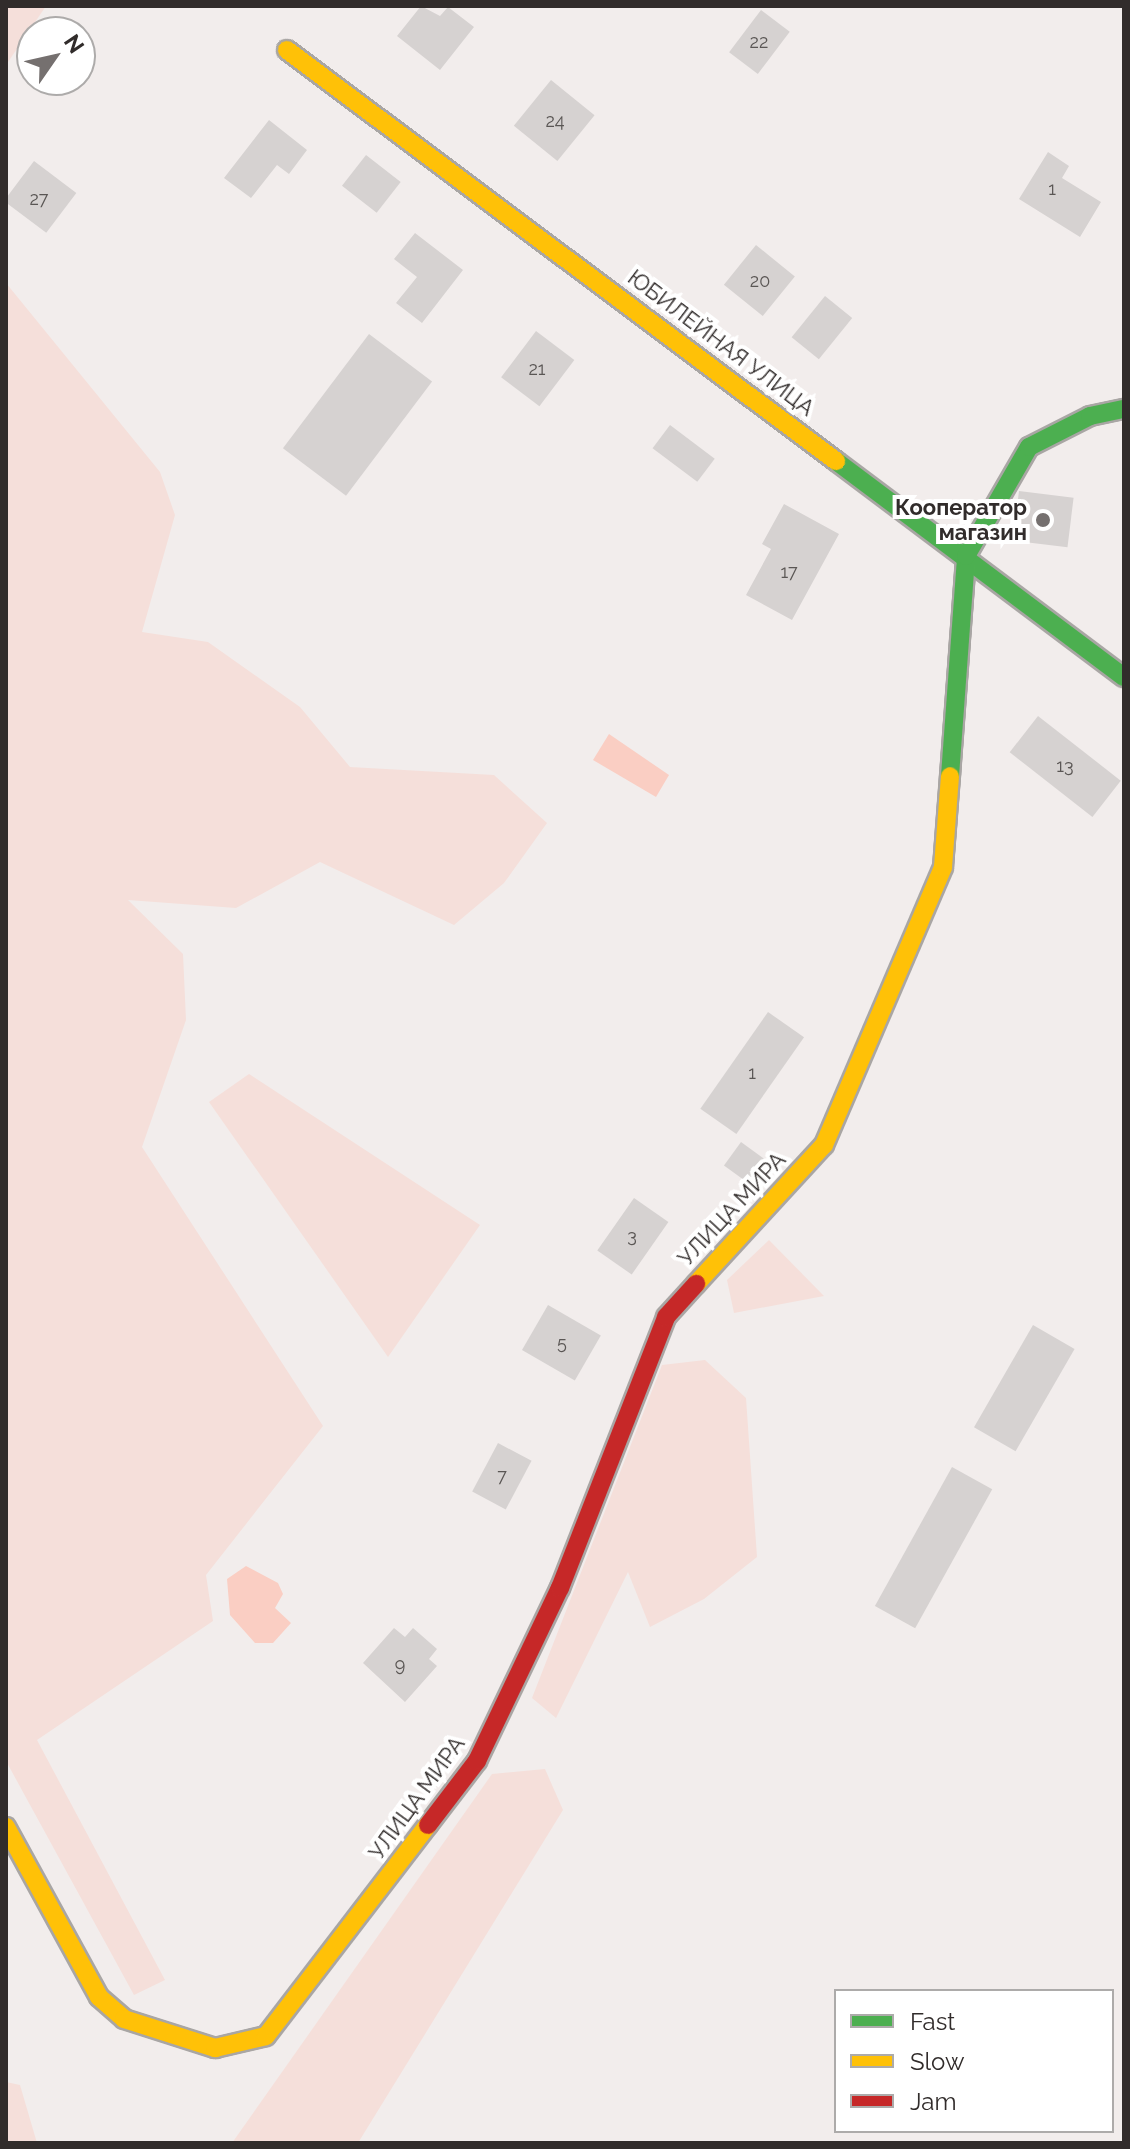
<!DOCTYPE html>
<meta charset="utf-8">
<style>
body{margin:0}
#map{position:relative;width:1130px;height:2149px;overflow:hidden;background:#f2edec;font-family:Raleway,sans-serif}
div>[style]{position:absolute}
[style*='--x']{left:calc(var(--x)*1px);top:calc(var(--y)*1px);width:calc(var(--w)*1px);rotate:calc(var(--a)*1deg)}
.green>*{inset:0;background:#f5dfda}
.water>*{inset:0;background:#facec3}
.building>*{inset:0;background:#d6d2d1;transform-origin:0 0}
.roads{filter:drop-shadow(2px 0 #a9a6a4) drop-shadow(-2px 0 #a9a6a4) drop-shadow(0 2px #a9a6a4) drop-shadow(0 -2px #a9a6a4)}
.fast>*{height:18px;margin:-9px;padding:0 9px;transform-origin:9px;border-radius:9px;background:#4caf50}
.slow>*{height:18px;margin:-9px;padding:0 9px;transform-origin:9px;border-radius:9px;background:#ffc107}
.jam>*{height:18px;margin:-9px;padding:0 9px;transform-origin:9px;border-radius:9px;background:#c62828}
.dots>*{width:22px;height:22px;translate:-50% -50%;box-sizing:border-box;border:4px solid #fff;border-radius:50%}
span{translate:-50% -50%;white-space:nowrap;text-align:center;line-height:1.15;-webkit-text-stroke:8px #fff;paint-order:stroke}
.number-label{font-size:18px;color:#5a5654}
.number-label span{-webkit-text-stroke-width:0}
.street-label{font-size:22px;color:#312c2b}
.poi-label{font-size:22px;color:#312c2b;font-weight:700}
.right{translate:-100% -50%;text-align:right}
.frame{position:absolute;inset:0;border:8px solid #312c2b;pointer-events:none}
.legend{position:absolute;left:834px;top:1989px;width:280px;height:144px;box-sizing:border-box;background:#fff;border:2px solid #adabaa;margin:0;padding:10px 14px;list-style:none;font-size:24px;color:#312c2b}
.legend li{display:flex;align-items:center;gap:16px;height:40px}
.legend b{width:40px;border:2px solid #adabaa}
.north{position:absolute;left:16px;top:16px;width:80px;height:80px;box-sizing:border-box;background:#fff;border:2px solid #adabaa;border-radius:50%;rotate:56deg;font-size:22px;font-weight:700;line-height:32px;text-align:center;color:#312c2b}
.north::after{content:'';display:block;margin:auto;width:28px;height:36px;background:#75706f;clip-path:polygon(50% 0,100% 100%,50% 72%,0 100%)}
</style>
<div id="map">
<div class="green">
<i style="clip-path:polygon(6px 6px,46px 6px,6px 65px)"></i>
<i style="clip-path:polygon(6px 283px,160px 472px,175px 515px,142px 632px,208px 642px,300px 707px,350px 767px,494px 775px,547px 823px,504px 883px,454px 925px,320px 862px,236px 908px,128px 900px,183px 954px,186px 1020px,142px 1147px,323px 1426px,206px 1575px,213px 1621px,37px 1740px,165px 1980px,134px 1995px,6px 1761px)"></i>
<i style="clip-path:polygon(249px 1074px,480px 1225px,388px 1357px,209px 1102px)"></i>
<i style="clip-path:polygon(769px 1240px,824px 1296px,734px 1313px,727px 1280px)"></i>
<i style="clip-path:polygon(705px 1360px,746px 1398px,757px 1557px,704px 1599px,650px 1627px,628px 1572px,556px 1718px,532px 1698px,662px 1365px)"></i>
<i style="clip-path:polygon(545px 1769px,563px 1810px,358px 2143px,232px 2143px,492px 1774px)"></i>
<i style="clip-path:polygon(6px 2082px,20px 2085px,37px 2143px,6px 2143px)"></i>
</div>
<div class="water">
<i style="clip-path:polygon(609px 734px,669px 775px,656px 797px,593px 760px)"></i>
<i style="clip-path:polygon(246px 1566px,278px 1583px,283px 1594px,275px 1608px,291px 1623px,273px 1643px,255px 1643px,230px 1615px,227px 1579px)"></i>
</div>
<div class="building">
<i style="clip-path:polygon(421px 6px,440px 16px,448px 7px,474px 27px,440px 70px,397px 36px)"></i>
<i style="left:761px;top:10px;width:36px;height:53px;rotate:37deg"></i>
<i style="left:551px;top:80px;width:56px;height:59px;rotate:39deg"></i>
<i style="clip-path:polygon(269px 120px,307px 150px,289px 174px,277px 165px,251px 198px,224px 178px)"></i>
<i style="clip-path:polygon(1048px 152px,1069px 166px,1062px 178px,1101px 202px,1080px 237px,1019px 199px)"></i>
<i style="left:366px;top:155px;width:44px;height:39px;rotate:38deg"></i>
<i style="left:34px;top:161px;width:53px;height:50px;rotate:37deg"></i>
<i style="clip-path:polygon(415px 233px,463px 270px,422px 323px,396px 303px,417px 277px,394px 259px)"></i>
<i style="left:756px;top:245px;width:50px;height:51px;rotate:39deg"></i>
<i style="left:825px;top:296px;width:35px;height:53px;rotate:39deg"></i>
<i style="left:536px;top:331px;width:48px;height:58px;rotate:37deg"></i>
<i style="left:369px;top:334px;width:79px;height:143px;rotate:37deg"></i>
<i style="left:670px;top:425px;width:56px;height:29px;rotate:37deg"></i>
<i style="left:1019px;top:491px;width:55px;height:50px;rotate:7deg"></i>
<i style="clip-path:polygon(784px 504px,839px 534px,792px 620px,746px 595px,771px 549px,762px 544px)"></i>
<i style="left:1038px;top:716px;width:105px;height:46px;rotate:38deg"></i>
<i style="left:768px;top:1012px;width:44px;height:118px;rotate:35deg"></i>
<i style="left:741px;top:1142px;width:29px;height:29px;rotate:36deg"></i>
<i style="left:634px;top:1198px;width:42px;height:64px;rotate:35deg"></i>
<i style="left:548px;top:1305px;width:61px;height:52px;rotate:30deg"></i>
<i style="left:1033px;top:1325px;width:48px;height:118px;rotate:30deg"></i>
<i style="left:498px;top:1443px;width:38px;height:55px;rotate:28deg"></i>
<i style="left:952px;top:1467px;width:46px;height:159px;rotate:29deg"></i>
<i style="clip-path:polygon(394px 1628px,405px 1637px,413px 1628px,437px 1649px,429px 1659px,437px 1666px,405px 1702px,363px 1663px)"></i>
</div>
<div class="roads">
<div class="fast">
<i style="--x:836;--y:461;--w:360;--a:36.9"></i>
<i style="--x:950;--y:776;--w:221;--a:-85.8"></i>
<i style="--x:966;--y:556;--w:126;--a:-60"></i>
<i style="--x:1029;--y:447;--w:68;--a:-26.9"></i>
<i style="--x:1090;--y:416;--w:35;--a:-12"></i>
</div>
<div class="slow">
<i style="--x:287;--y:50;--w:686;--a:36.82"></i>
<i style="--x:696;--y:1284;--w:189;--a:-47.4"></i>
<i style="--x:824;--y:1145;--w:302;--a:-66.8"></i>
<i style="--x:943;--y:867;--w:91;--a:-85.6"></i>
<i style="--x:6;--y:1827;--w:194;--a:61.3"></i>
<i style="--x:99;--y:1997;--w:33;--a:41"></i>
<i style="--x:124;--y:2019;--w:96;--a:17.7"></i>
<i style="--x:215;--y:2048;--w:52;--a:-13.2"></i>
<i style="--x:266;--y:2036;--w:266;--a:-52.5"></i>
</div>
<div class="jam">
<i style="--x:428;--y:1825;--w:81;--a:-52.6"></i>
<i style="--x:477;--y:1761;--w:192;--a:-64.4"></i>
<i style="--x:560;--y:1588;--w:291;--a:-68.6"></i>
<i style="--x:666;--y:1317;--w:45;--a:-47.7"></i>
</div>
</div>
<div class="dots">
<i style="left:1043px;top:520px;background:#75706f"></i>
</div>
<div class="number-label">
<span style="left:759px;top:42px">22</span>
<span style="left:555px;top:121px">24</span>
<span style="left:1052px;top:189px">1</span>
<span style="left:39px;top:199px">27</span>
<span style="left:760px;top:281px">20</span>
<span style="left:537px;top:369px">21</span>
<span style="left:789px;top:572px">17</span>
<span style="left:1065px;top:766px">13</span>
<span style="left:752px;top:1073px">1</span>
<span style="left:632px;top:1236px">3</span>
<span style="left:562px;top:1343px">5</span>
<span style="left:502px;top:1476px">7</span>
<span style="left:400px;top:1665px">9</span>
</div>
<div class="street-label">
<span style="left:721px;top:343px;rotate:37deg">ЮБИЛЕЙНАЯ УЛИЦА</span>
<span style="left:732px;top:1209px;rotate:-47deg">УЛИЦА МИРА</span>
<span style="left:417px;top:1798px;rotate:-54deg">УЛИЦА МИРА</span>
</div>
<div class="poi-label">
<span class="right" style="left:1027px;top:520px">Кооператор<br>магазин</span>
</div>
<div class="frame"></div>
<ul class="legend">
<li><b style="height:10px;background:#4caf50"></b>Fast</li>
<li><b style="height:10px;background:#ffc107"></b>Slow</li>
<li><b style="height:10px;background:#c62828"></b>Jam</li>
</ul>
<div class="north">N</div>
</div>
